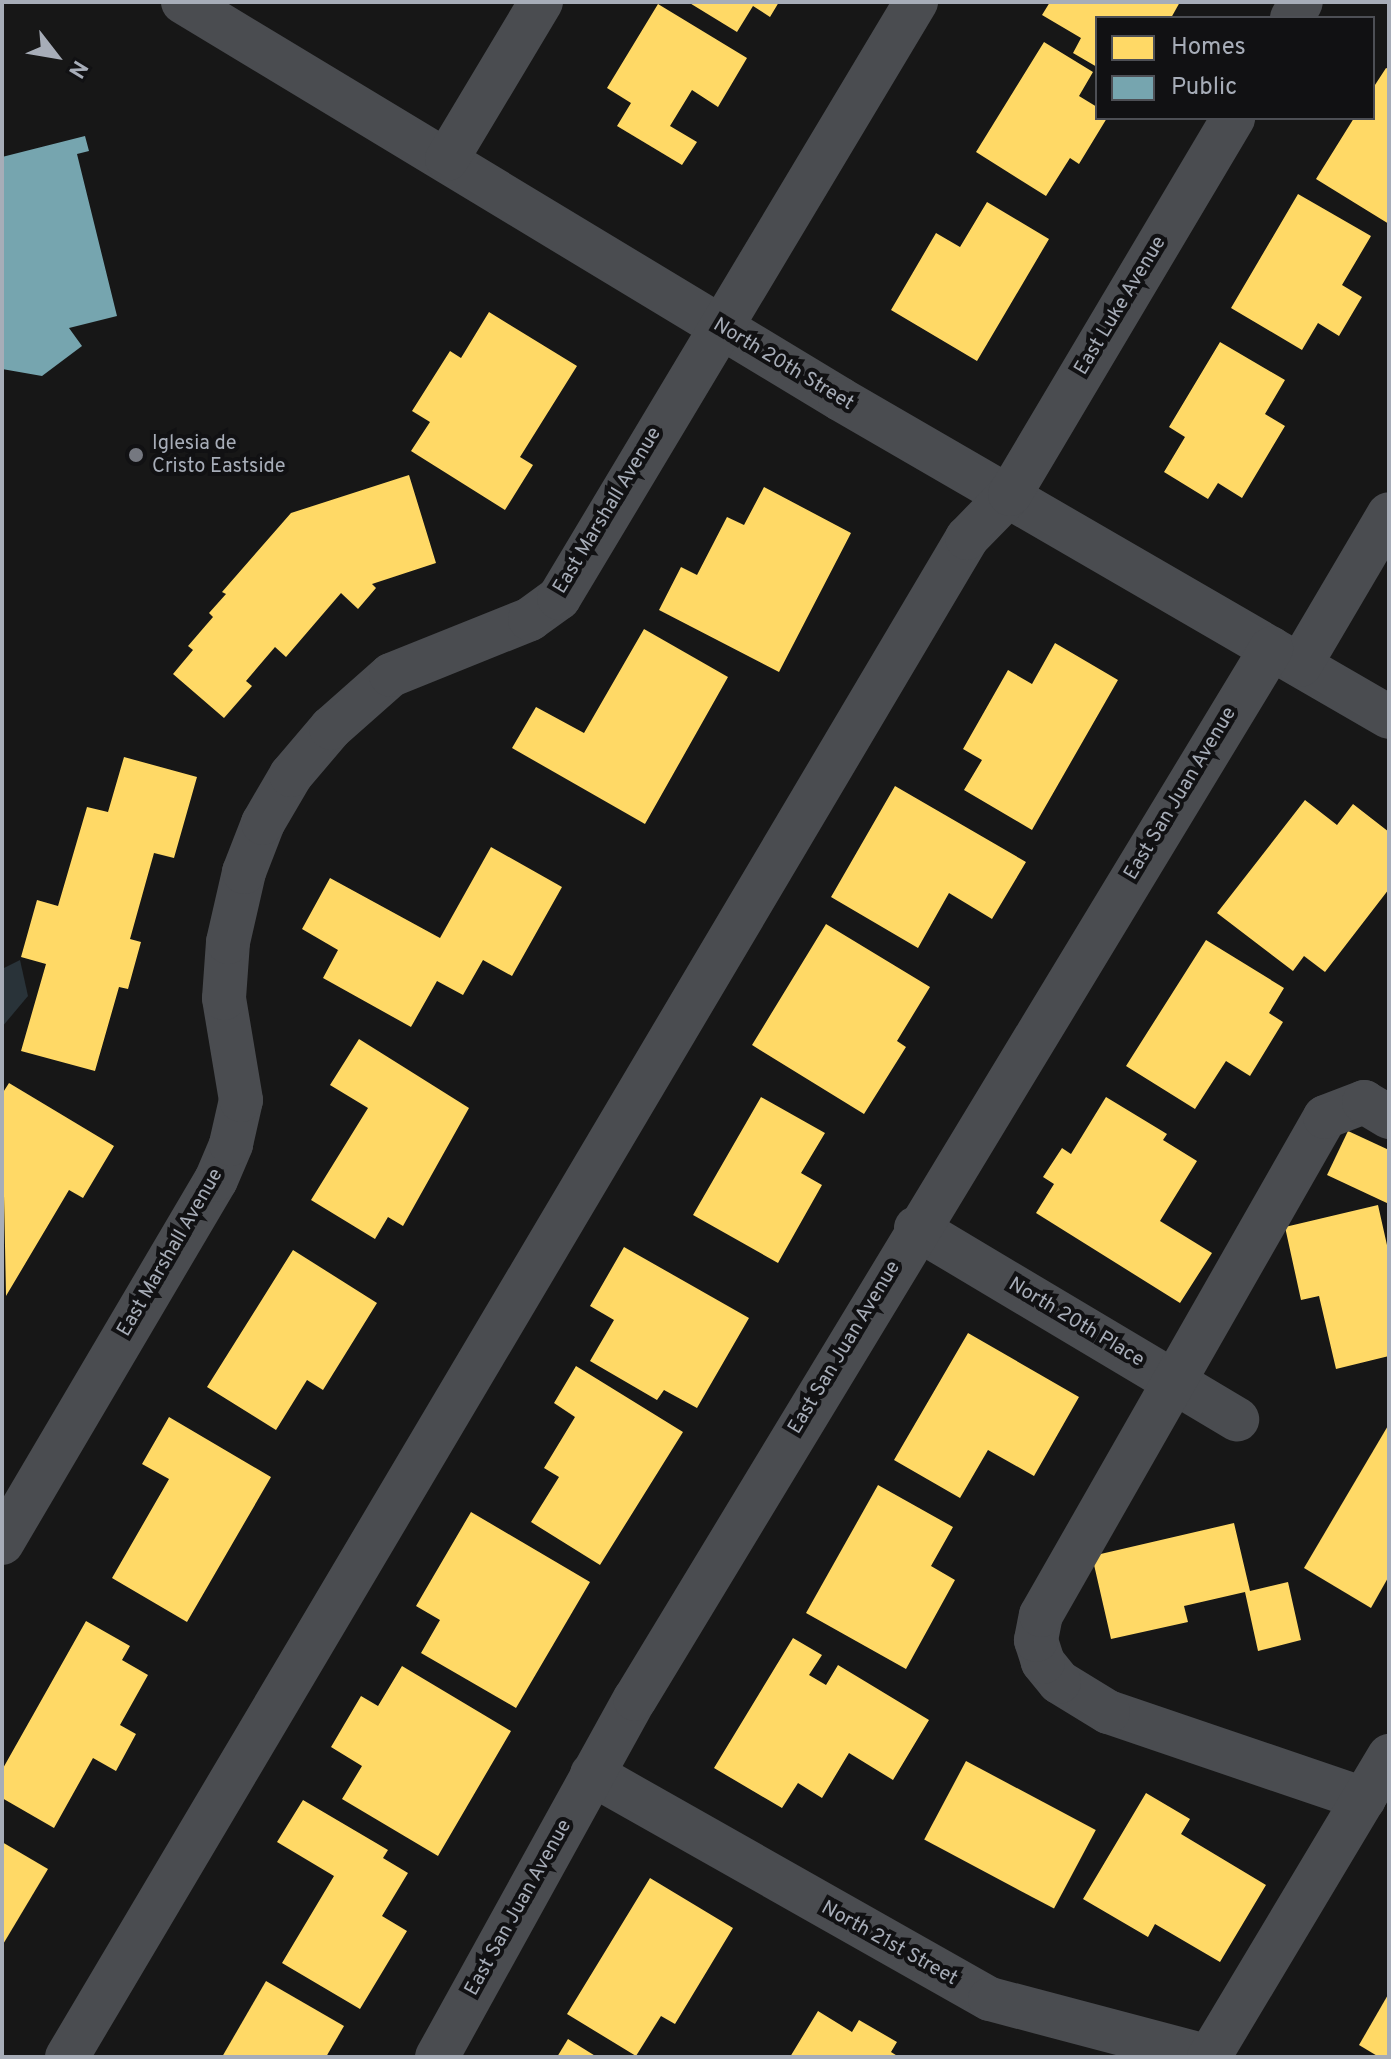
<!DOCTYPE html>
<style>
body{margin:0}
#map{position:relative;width:1391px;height:2059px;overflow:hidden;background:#171717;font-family:Overpass,sans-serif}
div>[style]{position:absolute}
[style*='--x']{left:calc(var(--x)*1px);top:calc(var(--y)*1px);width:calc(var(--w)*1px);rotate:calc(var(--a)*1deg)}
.water>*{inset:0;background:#293339}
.homes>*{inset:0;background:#ffd966;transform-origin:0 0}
.public>*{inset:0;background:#76a5af}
.minor>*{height:44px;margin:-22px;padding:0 22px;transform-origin:22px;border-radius:22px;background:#4a4c50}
.dots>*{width:22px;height:22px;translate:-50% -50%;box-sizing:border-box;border:4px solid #111113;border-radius:50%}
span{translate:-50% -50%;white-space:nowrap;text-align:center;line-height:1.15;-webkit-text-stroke:8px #111113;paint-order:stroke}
.street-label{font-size:20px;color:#a7adb8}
.poi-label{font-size:20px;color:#a7adb8}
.left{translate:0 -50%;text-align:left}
.frame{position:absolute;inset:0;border:4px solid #a7adb8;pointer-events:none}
.legend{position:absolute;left:1095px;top:16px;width:280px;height:104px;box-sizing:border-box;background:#111113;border:2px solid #4d4f55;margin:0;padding:10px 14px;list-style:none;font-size:24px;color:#a7adb8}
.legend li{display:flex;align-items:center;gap:16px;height:40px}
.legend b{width:40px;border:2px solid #4d4f55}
.north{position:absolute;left:16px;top:16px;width:80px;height:80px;-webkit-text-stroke:6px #111113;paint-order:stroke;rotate:121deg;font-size:22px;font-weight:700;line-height:32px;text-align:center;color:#a7adb8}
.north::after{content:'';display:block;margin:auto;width:28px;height:36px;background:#a7adb8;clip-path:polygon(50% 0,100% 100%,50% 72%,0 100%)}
</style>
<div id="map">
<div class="water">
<i style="clip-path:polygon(20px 960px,28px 996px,2px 1027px,2px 969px)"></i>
</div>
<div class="homes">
<i style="clip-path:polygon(688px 2px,779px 2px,770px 17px,753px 6px,737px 32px)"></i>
<i style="clip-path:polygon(1050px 2px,1180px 2px,1171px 18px,1097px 18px,1097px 67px,1073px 53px,1081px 38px,1042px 15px)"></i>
<i style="clip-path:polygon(658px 4px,747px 58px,718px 107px,692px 90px,670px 126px,697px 142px,682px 165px,617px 126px,631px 103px,607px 88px)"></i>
<i style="clip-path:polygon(1044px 42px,1093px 72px,1079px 96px,1097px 107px,1097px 118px,1107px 118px,1079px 164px,1070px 158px,1046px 196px,976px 152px)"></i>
<i style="clip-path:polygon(1386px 68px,1389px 69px,1389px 224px,1316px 179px,1354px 118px,1373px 118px,1373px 88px)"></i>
<i style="clip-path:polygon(1298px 194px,1371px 236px,1342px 285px,1362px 297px,1339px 336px,1318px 323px,1302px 350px,1231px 308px)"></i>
<i style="clip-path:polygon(987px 202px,1049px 239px,977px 361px,891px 310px,936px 233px,960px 247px)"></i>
<i style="clip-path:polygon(489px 312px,577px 366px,520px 457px,533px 465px,505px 510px,411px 451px,430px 422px,412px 411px,450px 351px,461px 358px)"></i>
<i style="clip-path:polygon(1220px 342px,1285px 380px,1265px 414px,1285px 426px,1242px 498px,1218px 483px,1208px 499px,1164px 472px,1185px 437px,1169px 427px)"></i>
<i style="clip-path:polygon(409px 475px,436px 563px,372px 584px,376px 588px,358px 609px,341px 593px,286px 657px,275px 647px,246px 681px,252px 686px,224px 718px,173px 674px,193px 650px,188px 646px,213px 617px,209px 613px,226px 594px,222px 592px,291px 513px)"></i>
<i style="clip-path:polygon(764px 487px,851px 533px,779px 672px,659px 610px,681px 567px,697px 575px,727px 517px,744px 525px)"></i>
<i style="clip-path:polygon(644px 629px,728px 677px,645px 824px,512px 748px,536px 707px,584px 733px)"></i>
<i style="clip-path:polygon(1055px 643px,1118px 680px,1032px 830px,964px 790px,982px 760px,963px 749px,1008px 670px,1032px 684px)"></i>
<i style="clip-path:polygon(124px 757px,197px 777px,174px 858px,154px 853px,130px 939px,141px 942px,128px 989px,119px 987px,95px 1071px,21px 1051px,46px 964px,21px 957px,37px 900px,58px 906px,87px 807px,108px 812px)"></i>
<i style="clip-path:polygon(895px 786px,1026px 862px,992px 919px,949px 893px,918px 948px,831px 897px)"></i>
<i style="clip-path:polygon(1305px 800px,1337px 825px,1353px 804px,1389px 832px,1389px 889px,1325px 972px,1304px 956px,1293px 971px,1217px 913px)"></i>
<i style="clip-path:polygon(491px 847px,562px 887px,512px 976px,483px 960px,463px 995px,437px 981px,411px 1027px,323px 978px,338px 950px,302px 929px,330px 878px,440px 938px)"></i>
<i style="clip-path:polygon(826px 924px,930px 987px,897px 1041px,906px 1047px,864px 1114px,752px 1045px)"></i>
<i style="clip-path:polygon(1206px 940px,1284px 988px,1269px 1013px,1283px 1022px,1250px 1076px,1226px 1061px,1195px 1109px,1126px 1066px)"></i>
<i style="clip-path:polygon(359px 1039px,469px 1108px,403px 1226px,388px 1217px,375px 1239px,311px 1200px,368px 1108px,330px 1085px)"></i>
<i style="clip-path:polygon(9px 1083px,114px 1146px,83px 1198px,69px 1190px,6px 1296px,2px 1094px)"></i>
<i style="clip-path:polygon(761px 1097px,825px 1133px,801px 1173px,822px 1185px,778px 1263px,693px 1215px)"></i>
<i style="clip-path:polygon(1106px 1097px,1167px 1134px,1163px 1140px,1197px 1161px,1160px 1221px,1212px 1253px,1180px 1303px,1036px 1213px,1054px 1184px,1043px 1177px,1062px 1148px,1071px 1154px)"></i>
<i style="clip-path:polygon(1348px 1131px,1389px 1150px,1389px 1204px,1327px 1175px)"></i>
<i style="clip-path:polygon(1378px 1205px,1389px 1254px,1389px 1356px,1336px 1369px,1319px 1296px,1301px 1300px,1285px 1227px)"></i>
<i style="clip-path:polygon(624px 1247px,749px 1318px,697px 1408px,664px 1390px,657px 1400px,590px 1361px,614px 1320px,590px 1306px)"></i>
<i style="clip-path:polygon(293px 1250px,377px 1303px,323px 1390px,307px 1380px,276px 1430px,207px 1387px)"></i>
<i style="clip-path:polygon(968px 1333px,1079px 1397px,1034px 1476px,988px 1450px,960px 1498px,894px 1460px)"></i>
<i style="clip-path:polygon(576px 1366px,683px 1432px,600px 1565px,531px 1522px,559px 1477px,544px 1468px,575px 1417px,554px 1403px)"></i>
<i style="clip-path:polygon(169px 1417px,271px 1477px,187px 1622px,112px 1578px,169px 1479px,142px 1464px)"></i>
<i style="clip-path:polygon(1389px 1424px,1389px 1576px,1371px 1608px,1304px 1568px)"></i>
<i style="clip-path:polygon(878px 1485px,953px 1527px,931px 1566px,955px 1580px,906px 1669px,806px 1613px)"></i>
<i style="clip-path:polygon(471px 1512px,590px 1582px,516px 1708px,421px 1653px,440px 1620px,416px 1606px)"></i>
<i style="clip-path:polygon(1234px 1523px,1250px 1591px,1288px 1582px,1301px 1640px,1258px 1651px,1245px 1592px,1184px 1606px,1188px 1622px,1111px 1639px,1092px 1556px)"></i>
<i style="clip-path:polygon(86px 1621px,130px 1646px,122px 1660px,148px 1675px,120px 1725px,136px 1734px,116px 1771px,93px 1758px,54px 1828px,2px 1798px,2px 1770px)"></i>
<i style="clip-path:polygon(793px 1638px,822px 1655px,809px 1675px,826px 1685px,838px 1665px,929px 1720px,893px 1780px,849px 1753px,822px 1798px,798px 1783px,782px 1808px,714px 1768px)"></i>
<i style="clip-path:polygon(402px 1666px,511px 1731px,438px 1856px,342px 1799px,362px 1766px,331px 1747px,361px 1696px,378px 1706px)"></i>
<i style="left:966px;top:1761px;width:147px;height:89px;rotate:28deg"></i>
<i style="clip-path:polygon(1146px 1793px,1190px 1819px,1181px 1834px,1266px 1885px,1220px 1962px,1155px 1924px,1148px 1937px,1083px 1899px)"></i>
<i style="clip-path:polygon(303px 1800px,388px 1850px,383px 1858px,408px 1873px,382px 1916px,407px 1931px,360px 2009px,282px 1963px,334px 1876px,277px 1842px)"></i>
<i style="clip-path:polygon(2px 1842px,48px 1869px,2px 1946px)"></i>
<i style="clip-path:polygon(650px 1878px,733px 1928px,675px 2024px,661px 2016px,636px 2056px,567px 2014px)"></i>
<i style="clip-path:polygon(266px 1981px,344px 2026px,326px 2057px,222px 2057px)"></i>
<i style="clip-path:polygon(1389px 1993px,1389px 2057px,1379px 2057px,1359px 2045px)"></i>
<i style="clip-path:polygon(818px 2011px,852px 2032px,859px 2020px,897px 2042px,891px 2052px,899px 2057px,790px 2057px)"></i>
<i style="clip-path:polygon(568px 2039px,597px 2057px,557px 2057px)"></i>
</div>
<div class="public">
<i style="clip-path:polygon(85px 136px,89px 151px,77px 154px,117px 316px,69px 328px,82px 346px,42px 376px,2px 369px,2px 157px)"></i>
</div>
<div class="minor">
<i style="--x:183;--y:2;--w:768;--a:31.14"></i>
<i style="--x:840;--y:399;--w:634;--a:30.08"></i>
<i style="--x:1292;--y:18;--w:18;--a:-61"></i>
<i style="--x:447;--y:159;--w:183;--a:-59.1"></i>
<i style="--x:1300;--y:665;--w:175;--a:-59.5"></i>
<i style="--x:916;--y:1228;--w:374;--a:30.8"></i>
<i style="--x:2;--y:1543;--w:421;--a:-59.5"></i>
<i style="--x:216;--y:1180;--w:39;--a:-67"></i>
<i style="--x:231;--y:1144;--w:45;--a:-77.2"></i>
<i style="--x:241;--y:1100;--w:103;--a:-99.5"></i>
<i style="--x:224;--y:998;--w:56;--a:-85.9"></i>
<i style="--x:228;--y:942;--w:72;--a:-77.1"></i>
<i style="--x:244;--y:872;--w:53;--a:-68.8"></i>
<i style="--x:263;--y:823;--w:56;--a:-59.7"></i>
<i style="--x:291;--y:775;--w:62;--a:-49.6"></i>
<i style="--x:331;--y:728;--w:80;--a:-41.5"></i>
<i style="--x:391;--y:675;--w:150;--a:-21.9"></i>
<i style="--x:530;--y:619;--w:36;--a:-36"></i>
<i style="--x:559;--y:598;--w:695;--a:-59.08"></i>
<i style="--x:592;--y:1774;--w:457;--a:29.5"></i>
<i style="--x:990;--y:1999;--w:228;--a:14.8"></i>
<i style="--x:1364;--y:1799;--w:270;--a:-161.2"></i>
<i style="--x:1108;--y:1712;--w:57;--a:-148.5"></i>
<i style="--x:1059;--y:1682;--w:26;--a:-129"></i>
<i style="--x:1043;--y:1662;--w:23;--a:-108"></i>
<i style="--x:1036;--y:1640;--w:25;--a:-79"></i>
<i style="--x:1041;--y:1615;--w:573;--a:-60.3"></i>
<i style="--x:1325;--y:1117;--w:42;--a:-21"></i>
<i style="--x:1364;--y:1102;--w:29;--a:31"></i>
<i style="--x:67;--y:2057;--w:1766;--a:-59.35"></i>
<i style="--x:967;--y:538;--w:62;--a:-45.7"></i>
<i style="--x:1010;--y:494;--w:437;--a:-59.3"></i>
<i style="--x:437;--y:2057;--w:409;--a:-61.1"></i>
<i style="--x:635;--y:1699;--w:1228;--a:-58.8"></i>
<i style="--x:1209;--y:2057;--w:351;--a:-59.1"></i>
</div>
<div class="dots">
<i style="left:136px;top:455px;background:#757880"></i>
</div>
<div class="street-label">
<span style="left:1121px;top:306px;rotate:-59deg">East Luke Avenue</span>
<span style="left:783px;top:365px;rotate:31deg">North 20th Street</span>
<span style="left:608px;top:511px;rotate:-59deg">East Marshall Avenue</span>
<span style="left:1181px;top:794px;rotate:-59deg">East San Juan Avenue</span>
<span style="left:171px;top:1253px;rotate:-60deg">East Marshall Avenue</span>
<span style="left:1076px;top:1323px;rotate:31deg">North 20th Place</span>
<span style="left:845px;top:1348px;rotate:-59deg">East San Juan Avenue</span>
<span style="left:519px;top:1908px;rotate:-61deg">East San Juan Avenue</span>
<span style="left:889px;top:1944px;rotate:29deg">North 21st Street</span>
</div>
<div class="poi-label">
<span class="left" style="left:152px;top:456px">Iglesia de<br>Cristo Eastside</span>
</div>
<div class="frame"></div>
<ul class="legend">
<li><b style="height:22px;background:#ffd966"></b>Homes</li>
<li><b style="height:22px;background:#76a5af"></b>Public</li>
</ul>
<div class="north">N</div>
</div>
